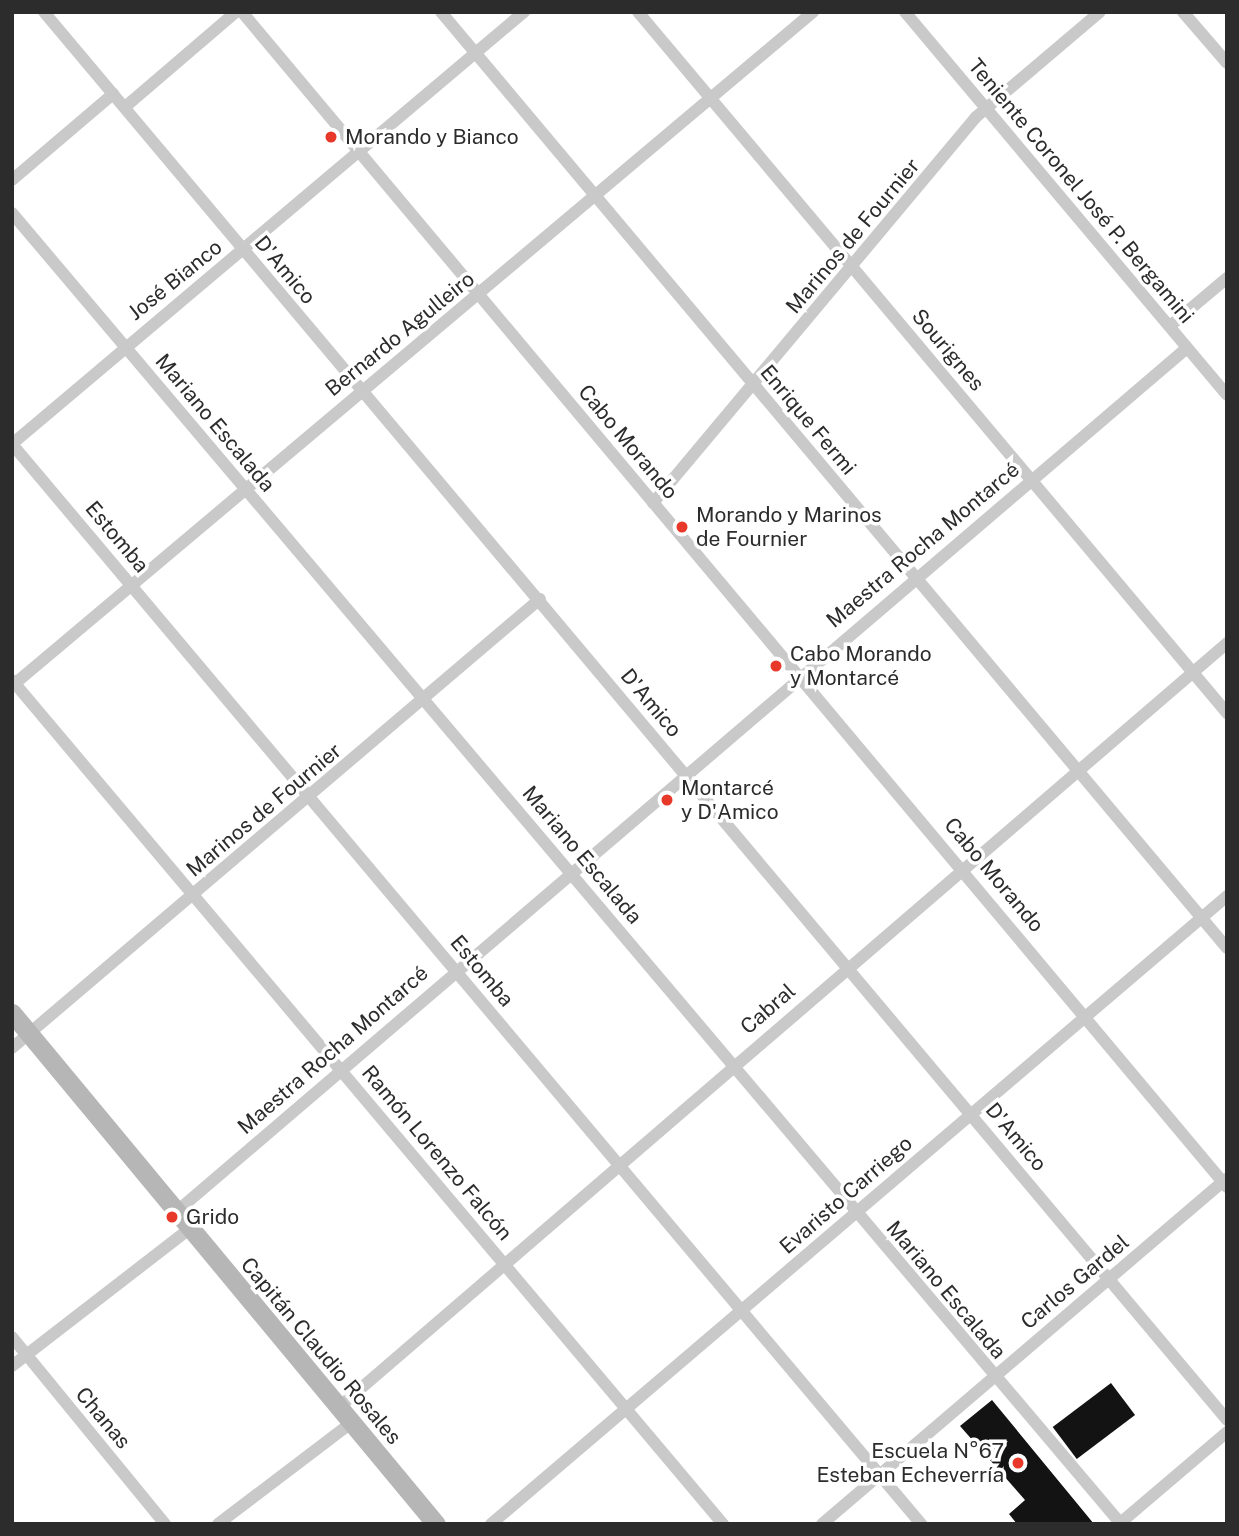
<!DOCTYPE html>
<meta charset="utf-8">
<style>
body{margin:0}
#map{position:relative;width:1239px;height:1536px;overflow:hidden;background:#fff;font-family:"Public Sans",sans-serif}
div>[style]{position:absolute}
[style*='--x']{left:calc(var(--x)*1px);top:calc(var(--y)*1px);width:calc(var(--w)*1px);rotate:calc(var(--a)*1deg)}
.building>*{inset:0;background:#131313;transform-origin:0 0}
.street>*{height:12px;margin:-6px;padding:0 6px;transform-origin:6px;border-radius:6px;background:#c9c9c9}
.secondary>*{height:19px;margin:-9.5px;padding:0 9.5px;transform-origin:9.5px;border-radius:9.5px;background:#b6b6b6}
.dots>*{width:19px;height:19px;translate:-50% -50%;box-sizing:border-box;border:4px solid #fff;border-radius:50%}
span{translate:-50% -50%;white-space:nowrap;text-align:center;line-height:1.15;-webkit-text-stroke:7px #fff;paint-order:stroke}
.poi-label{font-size:21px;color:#2c2c2c}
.left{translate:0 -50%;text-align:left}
.right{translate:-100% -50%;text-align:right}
.street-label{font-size:21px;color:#2c2c2c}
.frame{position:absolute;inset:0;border:14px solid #2c2c2c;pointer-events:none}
</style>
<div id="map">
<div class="building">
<i style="left:1111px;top:1383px;width:40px;height:73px;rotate:53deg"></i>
<i style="clip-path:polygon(992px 1400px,1094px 1524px,1017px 1524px,1009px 1514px,1025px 1500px,960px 1426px)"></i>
</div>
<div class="street">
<i style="--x:44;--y:12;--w:1839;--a:49.96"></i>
<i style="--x:242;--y:12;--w:1533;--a:50.03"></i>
<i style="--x:441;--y:12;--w:1222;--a:49.98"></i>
<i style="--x:638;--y:12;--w:916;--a:49.96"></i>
<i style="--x:905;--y:12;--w:500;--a:49.95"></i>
<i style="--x:1183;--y:12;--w:67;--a:49.2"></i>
<i style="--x:125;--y:107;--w:146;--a:-40.6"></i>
<i style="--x:12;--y:180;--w:133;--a:-40.4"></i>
<i style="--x:12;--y:213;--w:1717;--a:49.77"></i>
<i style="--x:1170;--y:326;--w:75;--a:-40.1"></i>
<i style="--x:12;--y:444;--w:1412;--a:49.91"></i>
<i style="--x:12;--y:444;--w:670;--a:-40.16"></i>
<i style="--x:653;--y:503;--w:503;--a:-50.08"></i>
<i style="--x:976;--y:117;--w:162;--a:-40.3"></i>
<i style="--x:12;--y:680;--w:1104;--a:49.89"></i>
<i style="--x:12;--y:686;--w:1047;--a:-40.08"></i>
<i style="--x:12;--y:1048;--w:693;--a:-40.38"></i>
<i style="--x:176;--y:1212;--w:1330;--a:-40.52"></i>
<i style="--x:12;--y:1337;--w:242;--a:50.7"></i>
<i style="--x:12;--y:1366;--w:224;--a:-37.7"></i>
<i style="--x:338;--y:1408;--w:1173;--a:-40.71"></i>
<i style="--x:218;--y:1524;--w:167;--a:-37.2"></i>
<i style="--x:491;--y:1524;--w:968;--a:-40.47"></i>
<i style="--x:822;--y:1524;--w:531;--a:-40.5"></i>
<i style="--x:1119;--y:1524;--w:142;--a:-40.4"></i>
</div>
<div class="secondary">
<i style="--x:12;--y:1013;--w:664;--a:50.32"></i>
</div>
<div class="dots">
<i style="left:331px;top:137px;background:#e83829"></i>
<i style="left:682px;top:527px;background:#e83829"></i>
<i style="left:776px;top:666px;background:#e83829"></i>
<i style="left:667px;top:800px;background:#e83829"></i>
<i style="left:172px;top:1217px;background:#e83829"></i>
<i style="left:1018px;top:1463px;background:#e83829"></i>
</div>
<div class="poi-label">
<span class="left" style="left:345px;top:137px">Morando y Bianco</span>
<span class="left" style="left:696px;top:527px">Morando y Marinos<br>de Fournier</span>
<span class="left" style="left:790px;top:666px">Cabo Morando<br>y Montarcé</span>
<span class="left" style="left:681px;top:800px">Montarcé<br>y D'Amico</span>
<span class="left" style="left:186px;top:1217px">Grido</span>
<span class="right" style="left:1004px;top:1463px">Escuela N°67<br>Esteban Echeverría</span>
</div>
<div class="street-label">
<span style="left:1081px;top:191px;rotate:50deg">Teniente Coronel José P. Bergamini</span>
<span style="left:853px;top:236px;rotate:-50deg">Marinos de Fournier</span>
<span style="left:285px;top:270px;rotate:50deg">D'Amico</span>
<span style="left:175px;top:280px;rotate:-39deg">José Bianco</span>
<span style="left:400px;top:334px;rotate:-39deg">Bernardo Agulleiro</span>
<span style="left:948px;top:350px;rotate:50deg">Sourignes</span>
<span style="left:808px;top:420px;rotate:50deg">Enrique Fermi</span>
<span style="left:215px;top:423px;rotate:50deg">Mariano Escalada</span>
<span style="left:628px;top:442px;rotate:50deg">Cabo Morando</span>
<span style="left:117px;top:537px;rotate:50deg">Estomba</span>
<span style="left:923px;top:545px;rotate:-40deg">Maestra Rocha Montarcé</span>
<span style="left:651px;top:703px;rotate:50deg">D'Amico</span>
<span style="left:264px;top:810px;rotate:-40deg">Marinos de Fournier</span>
<span style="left:582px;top:855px;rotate:50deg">Mariano Escalada</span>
<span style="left:994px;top:875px;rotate:50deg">Cabo Morando</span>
<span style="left:482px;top:971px;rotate:50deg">Estomba</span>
<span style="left:768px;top:1009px;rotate:-41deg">Cabral</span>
<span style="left:333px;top:1050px;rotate:-41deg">Maestra Rocha Montarcé</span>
<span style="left:1016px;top:1137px;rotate:50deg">D'Amico</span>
<span style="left:437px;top:1153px;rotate:50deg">Ramón Lorenzo Falcón</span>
<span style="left:846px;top:1195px;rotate:-41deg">Evaristo Carriego</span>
<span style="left:1075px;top:1282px;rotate:-40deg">Carlos Gardel</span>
<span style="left:946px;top:1290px;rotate:50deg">Mariano Escalada</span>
<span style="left:321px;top:1351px;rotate:50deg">Capitán Claudio Rosales</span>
<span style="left:103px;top:1418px;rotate:50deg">Chanas</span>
</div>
<div class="frame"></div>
</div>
